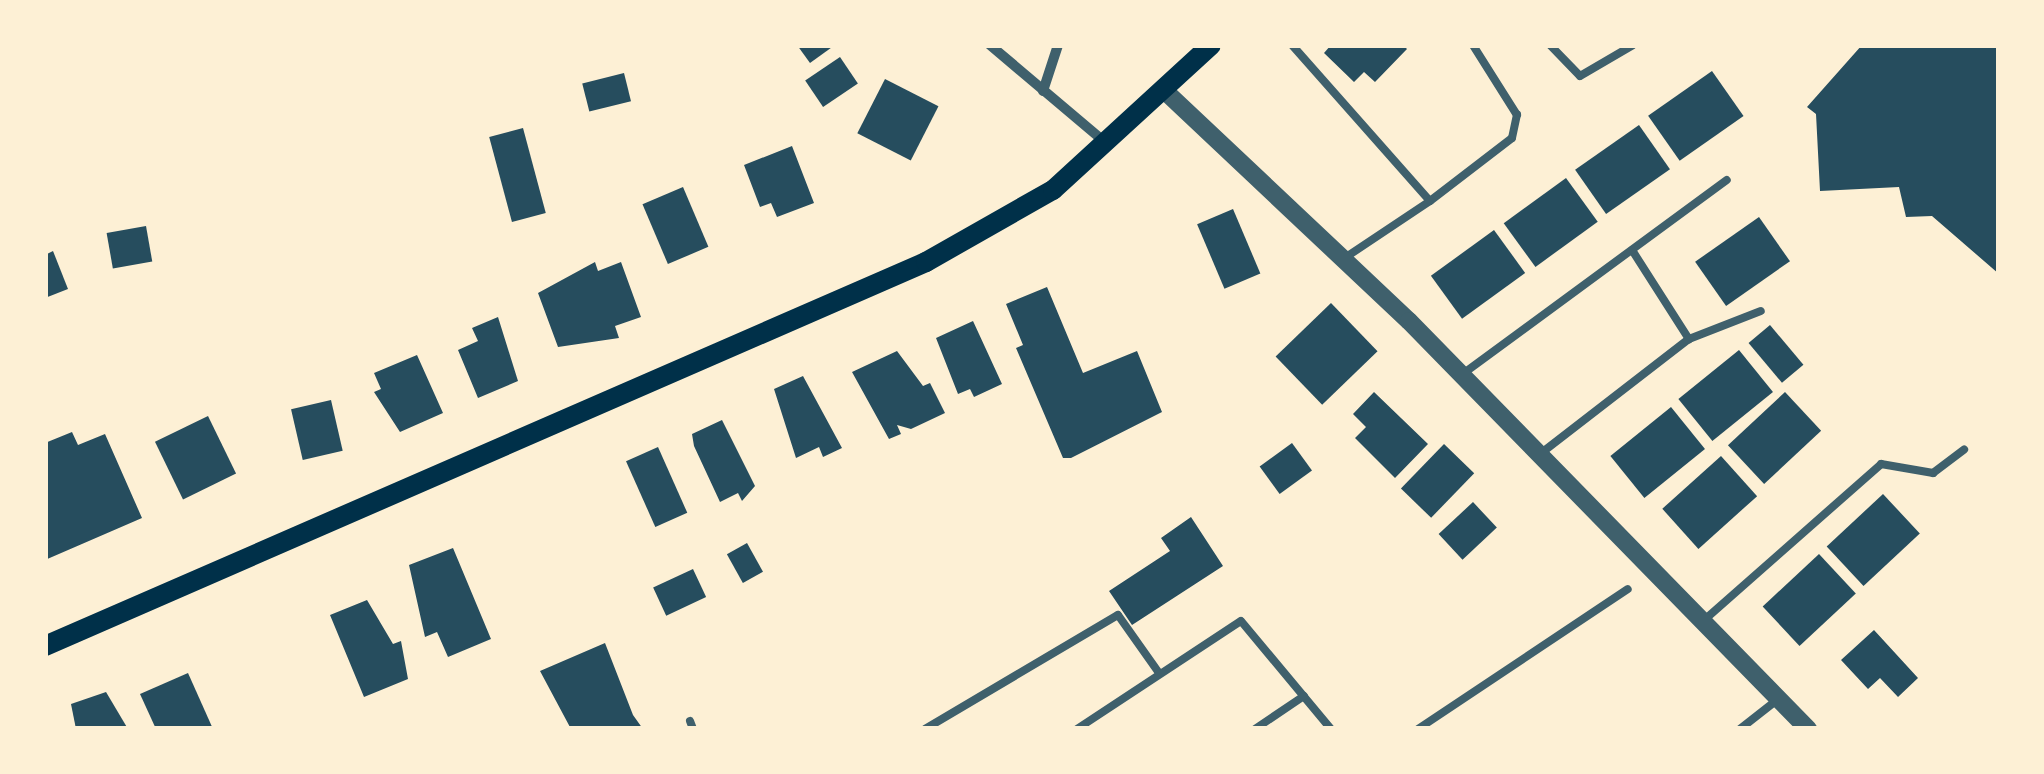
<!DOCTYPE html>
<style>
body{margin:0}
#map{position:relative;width:2044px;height:774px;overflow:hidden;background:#fdf0d5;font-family:"PT Sans",sans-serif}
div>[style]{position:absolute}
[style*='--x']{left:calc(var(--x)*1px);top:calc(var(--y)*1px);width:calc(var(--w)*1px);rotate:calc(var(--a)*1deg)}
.building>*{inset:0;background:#264d5e;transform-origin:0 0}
.service>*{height:8px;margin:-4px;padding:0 4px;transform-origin:4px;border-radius:4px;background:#3f606c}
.minor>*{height:10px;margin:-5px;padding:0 5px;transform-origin:5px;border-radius:5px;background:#3f606c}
.tertiary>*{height:18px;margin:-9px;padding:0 9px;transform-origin:9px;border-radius:9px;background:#3f606c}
.secondary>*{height:20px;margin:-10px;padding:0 10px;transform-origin:10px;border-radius:10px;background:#003049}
span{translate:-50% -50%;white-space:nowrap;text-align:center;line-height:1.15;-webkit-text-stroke:8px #fdf0d5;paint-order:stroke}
.frame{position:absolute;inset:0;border:48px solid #fdf0d5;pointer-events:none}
</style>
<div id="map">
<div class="building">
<i style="clip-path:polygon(797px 45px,835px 45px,810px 63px)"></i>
<i style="clip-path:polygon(1331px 45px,1403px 45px,1407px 49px,1375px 82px,1364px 72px,1354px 82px,1324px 53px)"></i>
<i style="clip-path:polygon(1862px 45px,1999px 45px,1999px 274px,1932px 216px,1906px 217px,1899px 187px,1820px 191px,1816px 114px,1807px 107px)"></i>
<i style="left:840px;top:57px;width:32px;height:42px;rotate:56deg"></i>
<i style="left:1712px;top:71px;width:55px;height:78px;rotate:55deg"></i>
<i style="left:624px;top:73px;width:29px;height:43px;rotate:76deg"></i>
<i style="left:885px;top:79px;width:60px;height:61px;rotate:27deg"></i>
<i style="left:1639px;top:125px;width:54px;height:78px;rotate:55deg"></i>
<i style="left:523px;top:128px;width:88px;height:35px;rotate:75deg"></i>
<i style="clip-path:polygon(792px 146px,814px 203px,777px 217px,771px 203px,760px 207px,744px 165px)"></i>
<i style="left:1566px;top:178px;width:54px;height:77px;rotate:54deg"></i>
<i style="left:683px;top:187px;width:65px;height:44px;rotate:67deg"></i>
<i style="left:1233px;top:209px;width:70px;height:39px;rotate:67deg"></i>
<i style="left:1759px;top:217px;width:54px;height:78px;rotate:55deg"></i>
<i style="left:146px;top:226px;width:36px;height:40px;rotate:80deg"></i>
<i style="left:1494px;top:230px;width:53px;height:78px;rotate:54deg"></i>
<i style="clip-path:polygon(53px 251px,68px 289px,45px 298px,45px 255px)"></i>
<i style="clip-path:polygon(595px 262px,598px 271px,621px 262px,641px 317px,615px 326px,619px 338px,558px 347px,538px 293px)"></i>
<i style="clip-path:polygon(1047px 287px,1083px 373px,1137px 351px,1162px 412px,1071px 458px,1063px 458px,1016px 348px,1023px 345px,1006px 304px)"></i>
<i style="left:1331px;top:303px;width:67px;height:77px;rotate:46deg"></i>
<i style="clip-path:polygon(498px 317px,518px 381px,478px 398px,458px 350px,478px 341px,472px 328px)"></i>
<i style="clip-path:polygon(973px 321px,1002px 384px,974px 397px,970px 389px,958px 394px,936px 338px)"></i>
<i style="left:1770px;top:325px;width:52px;height:28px;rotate:50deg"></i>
<i style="left:1739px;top:350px;width:54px;height:78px;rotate:51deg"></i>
<i style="clip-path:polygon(897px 351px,923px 386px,930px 383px,945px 413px,911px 429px,897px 425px,901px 434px,889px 439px,852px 372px)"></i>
<i style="clip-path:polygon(417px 355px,443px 413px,400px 432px,374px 392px,381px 389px,374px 373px)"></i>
<i style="clip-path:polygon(803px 376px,842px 448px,823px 457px,819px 447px,796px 458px,774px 389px)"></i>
<i style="clip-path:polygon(1374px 392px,1428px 444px,1395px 478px,1355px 438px,1366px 427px,1353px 414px)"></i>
<i style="left:1785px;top:392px;width:53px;height:78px;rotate:47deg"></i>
<i style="left:331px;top:400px;width:52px;height:41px;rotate:77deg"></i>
<i style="left:1671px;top:407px;width:54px;height:78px;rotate:51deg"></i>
<i style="left:208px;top:416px;width:64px;height:59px;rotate:64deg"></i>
<i style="clip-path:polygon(722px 420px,755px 486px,742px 501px,738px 493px,720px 502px,694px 446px,692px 434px)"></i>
<i style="clip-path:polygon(72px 432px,78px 445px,105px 434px,142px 518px,45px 560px,45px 443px)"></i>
<i style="left:1292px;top:443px;width:34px;height:40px;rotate:54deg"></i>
<i style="left:1444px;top:444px;width:42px;height:62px;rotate:44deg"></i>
<i style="left:658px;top:447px;width:72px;height:35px;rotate:66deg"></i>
<i style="left:1721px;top:456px;width:54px;height:79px;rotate:48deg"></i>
<i style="left:1883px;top:494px;width:54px;height:77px;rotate:47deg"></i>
<i style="left:1473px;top:502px;width:35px;height:47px;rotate:47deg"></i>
<i style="clip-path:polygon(1191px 517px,1223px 566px,1132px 625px,1109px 591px,1170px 551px,1161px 538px)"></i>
<i style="left:747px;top:543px;width:33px;height:23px;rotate:61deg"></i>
<i style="clip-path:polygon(453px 548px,491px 639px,448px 657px,437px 632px,425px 637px,409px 565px)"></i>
<i style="left:1819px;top:554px;width:54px;height:77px;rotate:47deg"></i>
<i style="left:693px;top:569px;width:31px;height:44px;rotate:65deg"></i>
<i style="clip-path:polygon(367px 600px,393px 644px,401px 641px,408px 679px,364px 697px,330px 615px)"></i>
<i style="clip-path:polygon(1874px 630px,1918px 678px,1898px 697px,1880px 678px,1868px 689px,1841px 660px)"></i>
<i style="clip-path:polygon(605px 643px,633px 715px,643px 729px,571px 729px,540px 671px)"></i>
<i style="clip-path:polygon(188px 673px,213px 729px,156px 729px,140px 694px)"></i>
<i style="clip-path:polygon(106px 692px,128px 729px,76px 729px,71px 704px)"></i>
</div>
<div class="service">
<i style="--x:1292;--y:45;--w:208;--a:48.5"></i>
<i style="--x:1430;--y:201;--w:105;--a:146.3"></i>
<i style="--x:1550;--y:45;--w:43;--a:45.9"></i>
<i style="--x:1580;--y:76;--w:61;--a:-30.3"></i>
<i style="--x:1430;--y:201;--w:103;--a:-37.5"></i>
<i style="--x:1512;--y:138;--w:24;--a:-78"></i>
<i style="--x:1517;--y:115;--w:83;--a:-122.2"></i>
<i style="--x:1632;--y:250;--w:106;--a:57.4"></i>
<i style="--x:1464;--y:373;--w:326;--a:-36.3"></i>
<i style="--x:1540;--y:454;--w:188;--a:-37.7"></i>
<i style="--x:1689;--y:339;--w:77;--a:-21.3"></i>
<i style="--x:1702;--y:622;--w:239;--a:-41.4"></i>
<i style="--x:1881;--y:464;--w:53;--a:9.8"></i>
<i style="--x:1933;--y:473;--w:39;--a:-37"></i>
<i style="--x:690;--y:721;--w:9;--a:69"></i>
<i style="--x:925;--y:729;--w:224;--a:-30.6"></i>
<i style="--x:1118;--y:615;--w:71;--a:54.7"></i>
<i style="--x:1077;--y:729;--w:196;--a:-33.4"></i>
<i style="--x:1241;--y:621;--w:141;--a:50.2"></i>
<i style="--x:1255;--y:729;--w:59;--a:-34"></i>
<i style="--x:1418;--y:729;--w:252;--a:-33.7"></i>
<i style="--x:1740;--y:729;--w:47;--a:-38.1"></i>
</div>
<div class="minor">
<i style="--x:990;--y:45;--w:153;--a:40.2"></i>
<i style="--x:1043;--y:91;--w:48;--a:-71.9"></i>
</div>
<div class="tertiary">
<i style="--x:1167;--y:93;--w:332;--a:43.3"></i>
<i style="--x:1409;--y:321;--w:571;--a:45.64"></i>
</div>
<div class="secondary">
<i style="--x:45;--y:646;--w:961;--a:-23.55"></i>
<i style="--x:926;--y:262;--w:146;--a:-29.6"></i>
<i style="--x:1053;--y:190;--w:214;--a:-42.5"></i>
</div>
<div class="frame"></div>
</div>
